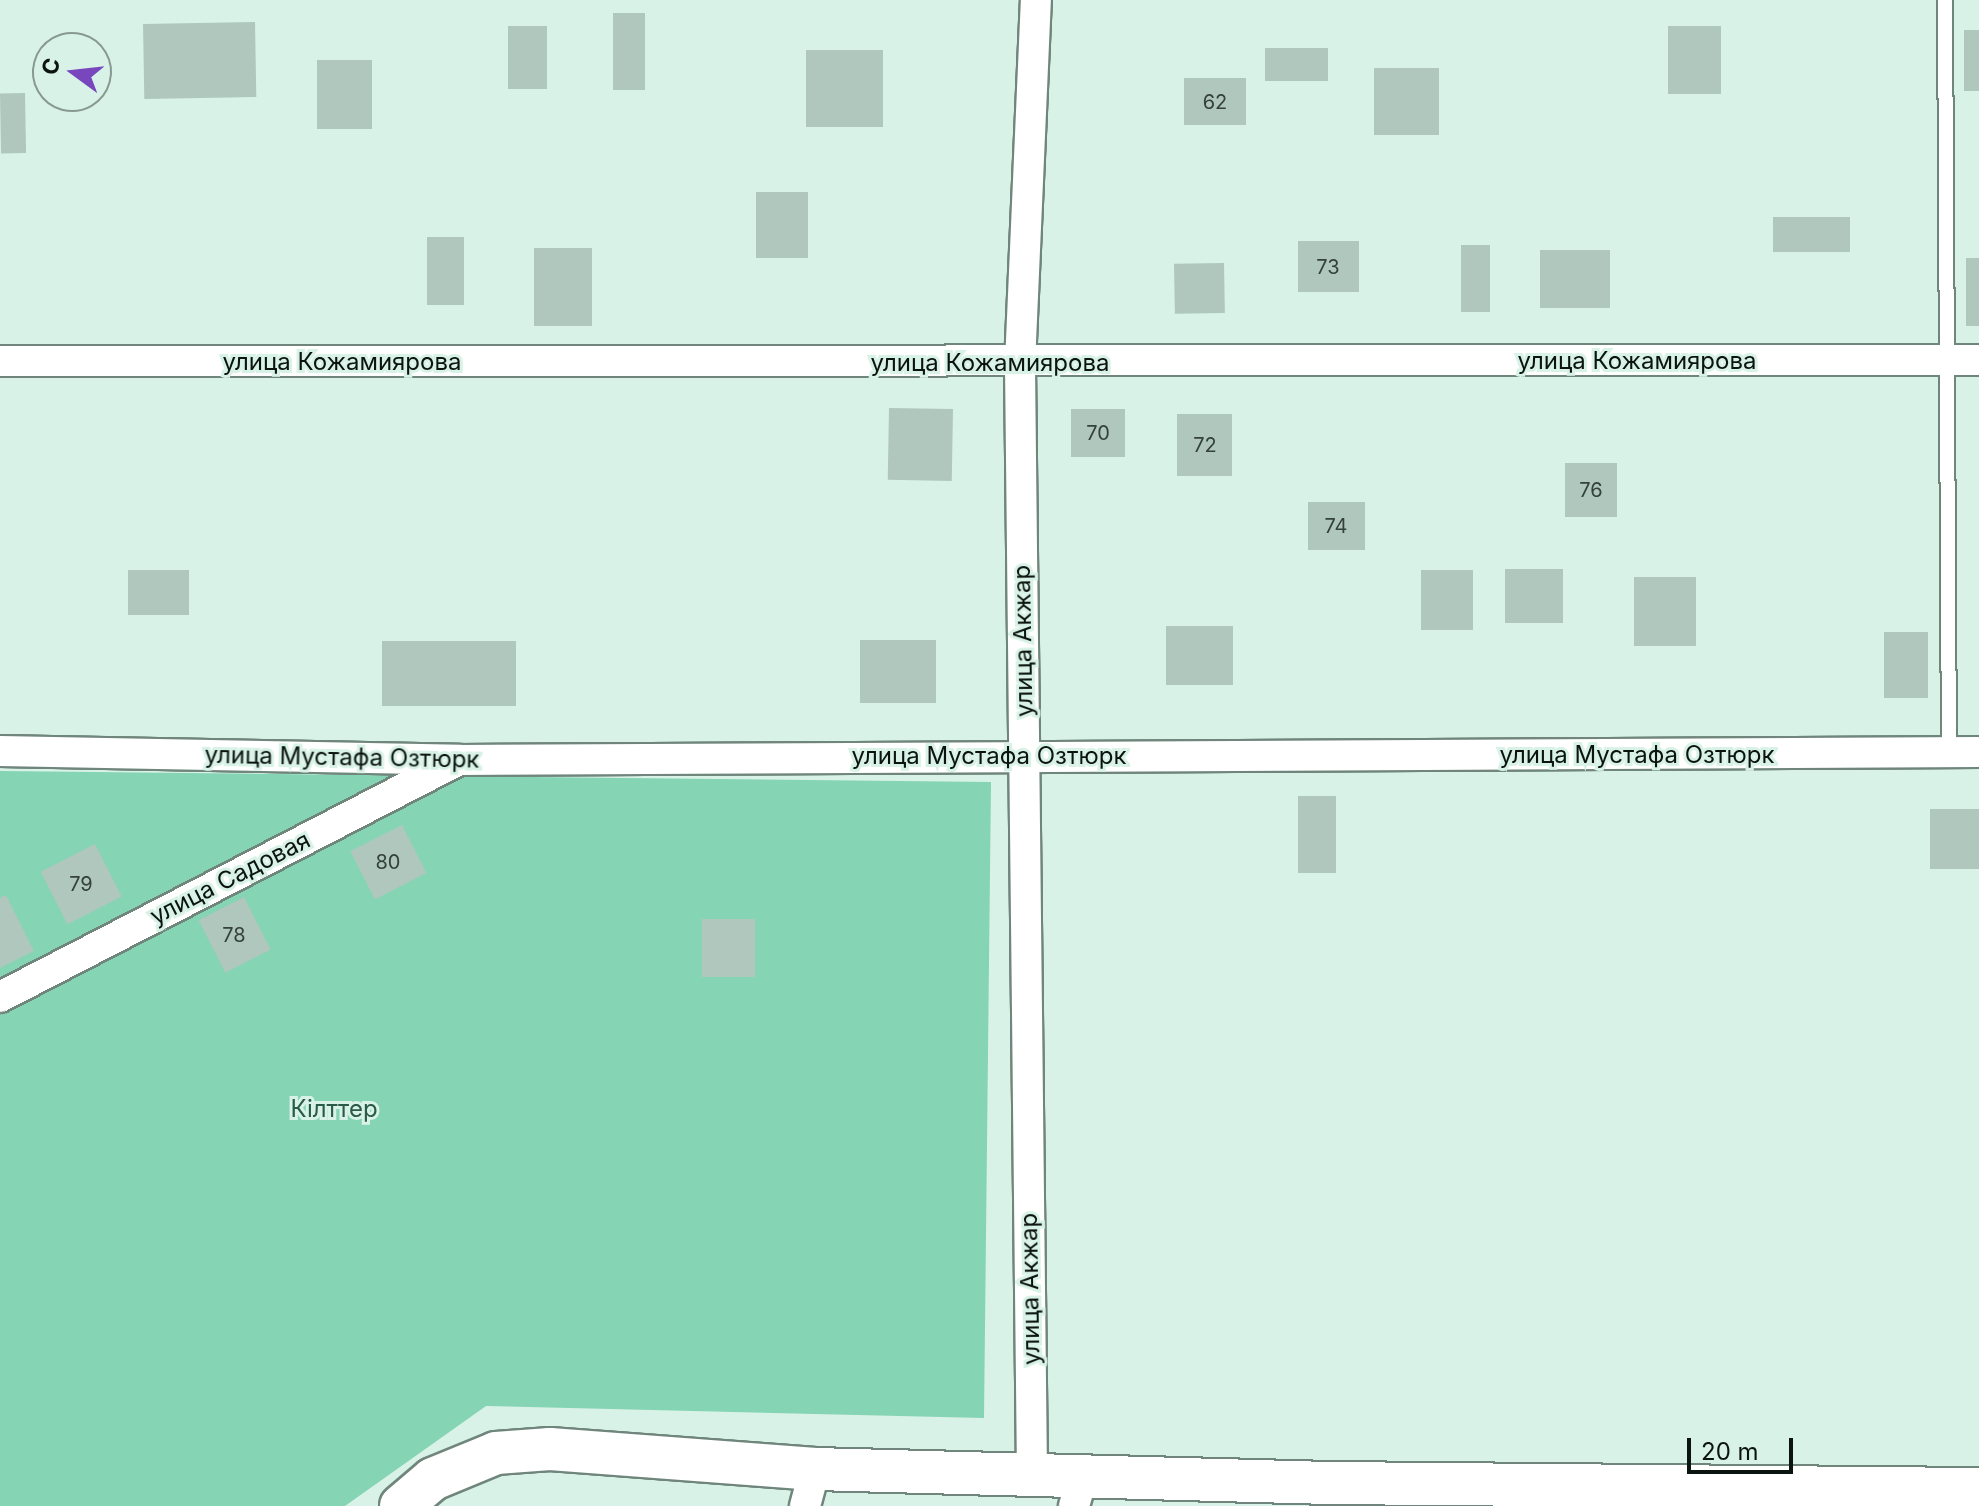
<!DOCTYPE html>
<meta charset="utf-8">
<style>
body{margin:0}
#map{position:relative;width:1979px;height:1506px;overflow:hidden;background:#d9f2e7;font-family:Inter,sans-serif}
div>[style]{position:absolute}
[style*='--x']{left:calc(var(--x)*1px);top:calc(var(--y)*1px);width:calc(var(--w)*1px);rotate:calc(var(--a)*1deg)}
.green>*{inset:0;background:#85d4b4}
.building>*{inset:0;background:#afc7bc;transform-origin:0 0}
.roads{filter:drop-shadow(2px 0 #70867c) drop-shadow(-2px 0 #70867c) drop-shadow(0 2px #70867c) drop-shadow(0 -2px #70867c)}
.lane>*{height:14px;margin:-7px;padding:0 7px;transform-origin:7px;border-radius:7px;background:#fff}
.street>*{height:30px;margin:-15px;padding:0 15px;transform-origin:15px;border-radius:15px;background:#fff}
.secondary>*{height:42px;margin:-21px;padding:0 21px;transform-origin:21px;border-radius:21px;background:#fff}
span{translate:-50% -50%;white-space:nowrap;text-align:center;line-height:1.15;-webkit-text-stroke:6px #d9f2e7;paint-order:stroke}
.number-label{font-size:20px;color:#35413b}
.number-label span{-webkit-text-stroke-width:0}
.street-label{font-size:24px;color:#0c1410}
.park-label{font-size:24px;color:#295b48}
.north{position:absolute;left:32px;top:32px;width:80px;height:80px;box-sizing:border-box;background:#d9f2e7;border:2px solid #879991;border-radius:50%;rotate:285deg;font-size:22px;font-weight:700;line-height:32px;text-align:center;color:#0c1410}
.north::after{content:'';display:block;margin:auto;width:28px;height:36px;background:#7847be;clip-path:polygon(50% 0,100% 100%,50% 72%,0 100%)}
.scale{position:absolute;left:1687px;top:1438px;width:106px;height:36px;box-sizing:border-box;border:4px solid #0c1410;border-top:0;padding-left:10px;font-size:24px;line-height:28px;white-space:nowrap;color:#0c1410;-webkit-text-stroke:6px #d9f2e7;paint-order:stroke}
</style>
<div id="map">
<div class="green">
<i style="clip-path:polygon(0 771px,991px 782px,984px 1418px,486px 1406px,345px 1506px,0 1506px)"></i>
</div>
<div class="building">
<i style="left:613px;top:13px;width:32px;height:77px"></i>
<i style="left:255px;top:22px;width:75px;height:112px;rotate:89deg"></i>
<i style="left:508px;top:26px;width:39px;height:63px"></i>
<i style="left:1668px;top:26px;width:53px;height:68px"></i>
<i style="left:1964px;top:30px;width:15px;height:61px"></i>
<i style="left:1328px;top:48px;width:33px;height:63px;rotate:90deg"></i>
<i style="left:806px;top:50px;width:77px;height:77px"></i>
<i style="left:317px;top:60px;width:55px;height:69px"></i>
<i style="left:1439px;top:68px;width:67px;height:65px;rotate:90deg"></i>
<i style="left:1246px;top:78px;width:47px;height:62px;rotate:90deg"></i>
<i style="left:25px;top:93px;width:60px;height:25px;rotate:89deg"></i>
<i style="left:756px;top:192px;width:52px;height:66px"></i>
<i style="left:1773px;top:217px;width:77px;height:35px"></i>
<i style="left:427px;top:237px;width:37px;height:68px"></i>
<i style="left:1298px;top:241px;width:61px;height:51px"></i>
<i style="left:1461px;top:245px;width:29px;height:67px"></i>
<i style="left:534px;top:248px;width:58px;height:78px"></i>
<i style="left:1540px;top:250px;width:70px;height:58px"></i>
<i style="left:1966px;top:258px;width:13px;height:68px"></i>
<i style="left:1224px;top:263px;width:50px;height:50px;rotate:89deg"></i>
<i style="left:953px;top:409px;width:72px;height:64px;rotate:91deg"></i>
<i style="left:1071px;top:409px;width:54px;height:48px"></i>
<i style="left:1177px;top:414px;width:55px;height:62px"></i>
<i style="left:1617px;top:463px;width:54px;height:52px;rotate:90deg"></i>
<i style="left:1308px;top:502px;width:57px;height:48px"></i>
<i style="left:1505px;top:569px;width:58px;height:54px"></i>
<i style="left:189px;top:570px;width:45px;height:61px;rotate:90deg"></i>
<i style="left:1421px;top:570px;width:52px;height:60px"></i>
<i style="left:1634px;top:577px;width:62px;height:69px"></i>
<i style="left:1166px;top:626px;width:67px;height:59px"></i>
<i style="left:1884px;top:632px;width:44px;height:66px"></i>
<i style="left:860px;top:640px;width:76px;height:63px"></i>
<i style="left:516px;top:641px;width:65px;height:134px;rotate:90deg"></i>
<i style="left:1298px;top:796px;width:38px;height:77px"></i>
<i style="left:1930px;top:809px;width:49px;height:60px"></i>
<i style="left:402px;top:825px;width:54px;height:58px;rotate:63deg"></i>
<i style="left:95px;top:844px;width:59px;height:61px;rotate:63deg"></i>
<i style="clip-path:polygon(6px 895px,34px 951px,0 968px,0 898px)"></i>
<i style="left:244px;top:897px;width:59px;height:51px;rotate:63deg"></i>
<i style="left:755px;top:919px;width:58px;height:53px;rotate:90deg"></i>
</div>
<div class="roads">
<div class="lane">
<i style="--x:1945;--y:0;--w:753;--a:89.7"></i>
</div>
<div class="street">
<i style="--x:0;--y:361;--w:1979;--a:-0.03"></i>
<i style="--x:0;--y:751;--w:460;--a:1.1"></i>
<i style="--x:460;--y:760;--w:1519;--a:-0.3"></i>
<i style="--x:0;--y:997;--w:514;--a:-27.31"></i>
<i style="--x:1032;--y:1474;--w:1110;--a:-90.62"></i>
<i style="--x:1020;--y:364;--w:364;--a:-87.5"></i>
<i style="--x:805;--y:1506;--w:38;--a:-75"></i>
<i style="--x:1074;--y:1506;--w:32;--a:-74"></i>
</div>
<div class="secondary">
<i style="--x:401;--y:1506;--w:42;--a:-40.2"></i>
<i style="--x:433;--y:1479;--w:68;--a:-22.4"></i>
<i style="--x:496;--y:1453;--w:54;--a:-4.2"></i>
<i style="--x:550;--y:1449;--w:266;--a:4.3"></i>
<i style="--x:815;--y:1469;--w:515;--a:1.56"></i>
<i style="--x:1330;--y:1483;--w:649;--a:0.53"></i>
</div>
</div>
<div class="number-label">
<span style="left:1215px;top:102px">62</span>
<span style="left:1328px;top:267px">73</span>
<span style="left:1098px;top:433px">70</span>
<span style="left:1205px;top:445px">72</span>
<span style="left:1591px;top:490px">76</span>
<span style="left:1336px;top:526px">74</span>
<span style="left:388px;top:862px">80</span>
<span style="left:81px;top:884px">79</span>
<span style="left:234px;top:935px">78</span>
</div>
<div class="street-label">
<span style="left:1637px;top:361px">улица Кожамиярова</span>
<span style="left:342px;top:362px">улица Кожамиярова</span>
<span style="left:990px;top:363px">улица Кожамиярова</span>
<span style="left:1023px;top:641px;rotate:-91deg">улица Акжар</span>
<span style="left:1637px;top:755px">улица Мустафа Озтюрк</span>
<span style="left:989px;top:756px">улица Мустафа Озтюрк</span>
<span style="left:342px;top:757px;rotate:1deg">улица Мустафа Озтюрк</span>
<span style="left:230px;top:878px;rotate:-27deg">улица Садовая</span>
<span style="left:1030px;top:1289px;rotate:-91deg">улица Акжар</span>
</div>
<div class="park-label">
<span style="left:334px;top:1109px">Кілттер</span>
</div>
<div class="north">С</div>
<div class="scale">20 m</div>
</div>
